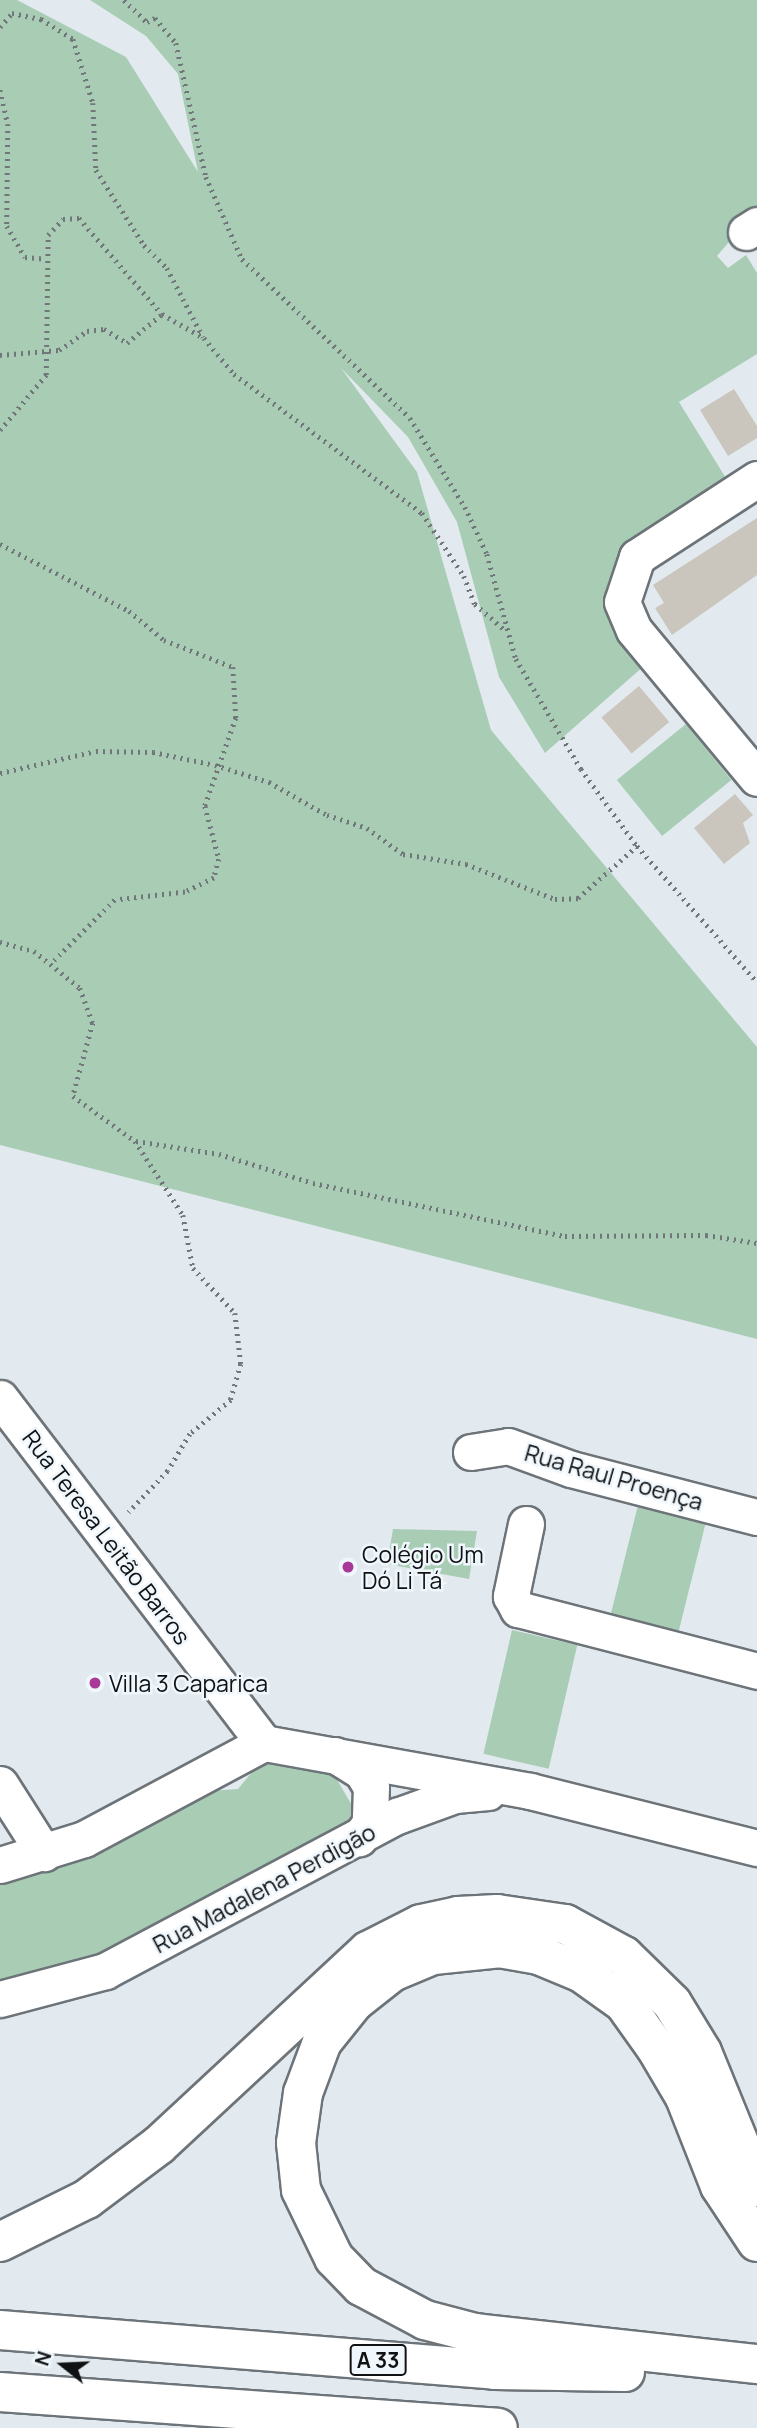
<!DOCTYPE html>
<meta charset="utf-8">
<style>
body{margin:0}
#map{position:relative;width:757px;height:2428px;overflow:hidden;background:#e2eaf0;font-family:Manrope,sans-serif}
div>[style]{position:absolute}
[style*='--x']{left:calc(var(--x)*1px);top:calc(var(--y)*1px);width:calc(var(--w)*1px);rotate:calc(var(--a)*1deg)}
.green>*{inset:0;background:#a9cdb4;transform-origin:0 0}
.building>*{inset:0;background:#cac5bd;transform-origin:0 0}
.path>*{height:4.5px;margin-top:-2.25px;transform-origin:0;background:repeating-linear-gradient(90deg,#71767a 0 2px,transparent 0 7px)}
.roads{filter:drop-shadow(2px 0 #6d7479) drop-shadow(-2px 0 #6d7479) drop-shadow(0 2px #6d7479) drop-shadow(0 -2px #6d7479)}
.minor>*{height:35px;margin:-17.5px;padding:0 17.5px;transform-origin:17.5px;border-radius:17.5px;background:#fff}
.motorway>*{height:38px;margin:-19px;padding:0 19px;transform-origin:19px;border-radius:19px;background:#fff}
.dots>*{width:19px;height:19px;translate:-50% -50%;box-sizing:border-box;border:4px solid #eff7fd;border-radius:50%}
span{translate:-50% -50%;white-space:nowrap;text-align:center;line-height:1.15;-webkit-text-stroke:5px #eff7fd;paint-order:stroke}
.shield-label span{padding:2px 5px;background:#eff7fd;border:2px solid;border-radius:5px;-webkit-text-stroke-width:0}
.shield-label{font-size:21px;color:#0f1113;font-weight:700}
.street-label{font-size:23px;color:#0f1113}
.poi-label{font-size:23px;color:#0f1113}
.left{translate:0 -50%;text-align:left}
.north{position:absolute;left:28px;top:2330px;width:70px;height:70px;-webkit-text-stroke:5px #eff7fd;paint-order:stroke;rotate:288deg;font-size:19px;font-weight:700;line-height:28px;text-align:center;color:#0f1113}
.north::after{content:'';display:block;margin:auto;width:24px;height:32px;background:#0f1113;clip-path:polygon(50% 0,100% 100%,50% 72%,0 100%)}
</style>
<div id="map">
<div class="green">
<i style="clip-path:polygon(0 0,17px 0,126px 57px,198px 172px,178px 74px,146px 36px,90px 0,757px 0,757px 209px,717px 256px,728px 268px,746px 255px,757px 273px,757px 354px,679px 402px,729px 483px,619px 559px,608px 585px,610px 608px,645px 665px,545px 753px,499px 677px,457px 522px,408px 437px,341px 368px,417px 472px,491px 730px,757px 1047px,757px 1339px,0 1145px)"></i>
<i style="left:686px;top:724px;width:72px;height:89px;rotate:51deg"></i>
<i style="left:638px;top:1505px;width:70px;height:119px;rotate:14deg"></i>
<i style="clip-path:polygon(393px 1529px,477px 1531px,469px 1579px,387px 1564px)"></i>
<i style="left:512px;top:1630px;width:67px;height:127px;rotate:13deg"></i>
<i style="clip-path:polygon(271px 1761px,333px 1773px,353px 1807px,348px 1827px,115px 1955px,0 1988px,0 1879px,209px 1791px,238px 1789px,257px 1766px)"></i>
</div>
<div class="building">
<i style="clip-path:polygon(734px 389px,757px 426px,757px 438px,728px 456px,700px 410px)"></i>
<i style="clip-path:polygon(757px 518px,757px 575px,672px 635px,655px 608px,664px 603px,653px 585px)"></i>
<i style="left:639px;top:686px;width:47px;height:49px;rotate:50deg"></i>
<i style="clip-path:polygon(735px 794px,753px 815px,743px 823px,750px 843px,724px 864px,694px 828px)"></i>
</div>
<div class="path">
<i style="--x:124;--y:0;--w:32;--a:44"></i>
<i style="--x:147;--y:22;--w:9;--a:-27"></i>
<i style="--x:155;--y:18;--w:33;--a:50"></i>
<i style="--x:176;--y:43;--w:137;--a:77.4"></i>
<i style="--x:206;--y:177;--w:90;--a:66.3"></i>
<i style="--x:242;--y:259;--w:231;--a:43.4"></i>
<i style="--x:410;--y:418;--w:105;--a:58.3"></i>
<i style="--x:465;--y:507;--w:52;--a:64.9"></i>
<i style="--x:487;--y:554;--w:109;--a:74.6"></i>
<i style="--x:516;--y:659;--w:128;--a:59.4"></i>
<i style="--x:581;--y:769;--w:95;--a:54"></i>
<i style="--x:637;--y:846;--w:181;--a:48.6"></i>
<i style="--x:0;--y:27;--w:18;--a:-49"></i>
<i style="--x:12;--y:13;--w:30;--a:12"></i>
<i style="--x:41;--y:19;--w:38;--a:32"></i>
<i style="--x:73;--y:39;--w:67;--a:72.6"></i>
<i style="--x:93;--y:103;--w:67;--a:87.4"></i>
<i style="--x:96;--y:170;--w:89;--a:57.4"></i>
<i style="--x:144;--y:245;--w:33;--a:45"></i>
<i style="--x:167;--y:268;--w:78;--a:62.4"></i>
<i style="--x:0;--y:90;--w:35;--a:77"></i>
<i style="--x:8;--y:124;--w:102;--a:90.6"></i>
<i style="--x:7;--y:226;--w:36;--a:60"></i>
<i style="--x:25;--y:257;--w:21;--a:5"></i>
<i style="--x:0;--y:355;--w:59;--a:-4.8"></i>
<i style="--x:59;--y:350;--w:34;--a:-34"></i>
<i style="--x:87;--y:331;--w:17;--a:-7"></i>
<i style="--x:104;--y:329;--w:27;--a:31"></i>
<i style="--x:127;--y:343;--w:45;--a:-39.6"></i>
<i style="--x:0;--y:430;--w:72;--a:-50.1"></i>
<i style="--x:46;--y:375;--w:140;--a:-89.2"></i>
<i style="--x:48;--y:235;--w:22;--a:-47"></i>
<i style="--x:63;--y:219;--w:16;--a:-4"></i>
<i style="--x:79;--y:218;--w:127;--a:49.2"></i>
<i style="--x:162;--y:314;--w:48;--a:29.7"></i>
<i style="--x:204;--y:338;--w:47;--a:50.2"></i>
<i style="--x:234;--y:374;--w:234;--a:36.5"></i>
<i style="--x:422;--y:513;--w:76;--a:56.3"></i>
<i style="--x:464;--y:576;--w:30;--a:69"></i>
<i style="--x:475;--y:604;--w:41;--a:41.1"></i>
<i style="--x:0;--y:544;--w:145;--a:27.4"></i>
<i style="--x:129;--y:611;--w:45;--a:39.6"></i>
<i style="--x:164;--y:640;--w:74;--a:21.4"></i>
<i style="--x:233;--y:667;--w:51;--a:86.6"></i>
<i style="--x:236;--y:718;--w:93;--a:109.4"></i>
<i style="--x:205;--y:806;--w:55;--a:75.2"></i>
<i style="--x:219;--y:859;--w:20;--a:105"></i>
<i style="--x:214;--y:878;--w:32;--a:154"></i>
<i style="--x:185;--y:892;--w:70;--a:173.5"></i>
<i style="--x:115;--y:900;--w:89;--a:135"></i>
<i style="--x:0;--y:773;--w:98;--a:-12.9"></i>
<i style="--x:96;--y:751;--w:57;--a:1"></i>
<i style="--x:153;--y:752;--w:63;--a:11.8"></i>
<i style="--x:215;--y:765;--w:57;--a:17.5"></i>
<i style="--x:269;--y:782;--w:67;--a:29.6"></i>
<i style="--x:327;--y:815;--w:42;--a:18"></i>
<i style="--x:367;--y:828;--w:44;--a:35.8"></i>
<i style="--x:403;--y:854;--w:64;--a:9"></i>
<i style="--x:466;--y:864;--w:96;--a:21.5"></i>
<i style="--x:555;--y:899;--w:23;--a:-2"></i>
<i style="--x:578;--y:898;--w:79;--a:-41.4"></i>
<i style="--x:0;--y:942;--w:35;--a:15"></i>
<i style="--x:34;--y:951;--w:59;--a:38.8"></i>
<i style="--x:80;--y:988;--w:37;--a:70"></i>
<i style="--x:93;--y:1023;--w:76;--a:105.3"></i>
<i style="--x:73;--y:1096;--w:77;--a:36"></i>
<i style="--x:135;--y:1141;--w:88;--a:57"></i>
<i style="--x:183;--y:1215;--w:54;--a:79.3"></i>
<i style="--x:193;--y:1268;--w:62;--a:47"></i>
<i style="--x:235;--y:1313;--w:51;--a:83.3"></i>
<i style="--x:241;--y:1364;--w:37;--a:106"></i>
<i style="--x:231;--y:1400;--w:53;--a:140.3"></i>
<i style="--x:190;--y:1434;--w:43;--a:120.7"></i>
<i style="--x:168;--y:1471;--w:57;--a:133.6"></i>
<i style="--x:136;--y:1141;--w:84;--a:8.9"></i>
<i style="--x:219;--y:1154;--w:98;--a:17.1"></i>
<i style="--x:313;--y:1183;--w:258;--a:11.9"></i>
<i style="--x:565;--y:1236;--w:141;--a:-0.4"></i>
<i style="--x:706;--y:1235;--w:52;--a:8.9"></i>
</div>
<div class="roads">
<div class="minor">
<i style="--x:746;--y:232;--w:13;--a:-32"></i>
<i style="--x:757;--y:479;--w:143;--a:147"></i>
<i style="--x:637;--y:557;--w:47;--a:108.4"></i>
<i style="--x:622;--y:602;--w:30;--a:67"></i>
<i style="--x:634;--y:630;--w:192;--a:50.3"></i>
<i style="--x:0;--y:1398;--w:434;--a:52.6"></i>
<i style="--x:471;--y:1452;--w:37;--a:-9"></i>
<i style="--x:508;--y:1446;--w:67;--a:20.1"></i>
<i style="--x:571;--y:1469;--w:192;--a:14.5"></i>
<i style="--x:526;--y:1524;--w:74;--a:101.8"></i>
<i style="--x:511;--y:1596;--w:15;--a:62"></i>
<i style="--x:518;--y:1609;--w:247;--a:14.5"></i>
<i style="--x:335;--y:1755;--w:32;--a:32"></i>
<i style="--x:362;--y:1772;--w:17;--a:59"></i>
<i style="--x:371;--y:1787;--w:36;--a:92"></i>
<i style="--x:370;--y:1823;--w:19;--a:126"></i>
<i style="--x:0;--y:1784;--w:82;--a:57.5"></i>
<i style="--x:0;--y:1865;--w:88;--a:-17.2"></i>
<i style="--x:84;--y:1839;--w:204;--a:-28.1"></i>
<i style="--x:264;--y:1743;--w:270;--a:10.2"></i>
<i style="--x:530;--y:1791;--w:234;--a:14.1"></i>
<i style="--x:0;--y:1999;--w:109;--a:-14.9"></i>
<i style="--x:105;--y:1971;--w:331;--a:-28"></i>
<i style="--x:397;--y:1816;--w:62;--a:-19.9"></i>
<i style="--x:455;--y:1795;--w:33;--a:-5"></i>
</div>
<div class="motorway">
<i style="--x:0;--y:2242;--w:97;--a:-26.3"></i>
<i style="--x:87;--y:2199;--w:90;--a:-36.9"></i>
<i style="--x:159;--y:2145;--w:285;--a:-42.9"></i>
<i style="--x:368;--y:1951;--w:59;--a:-27"></i>
<i style="--x:421;--y:1924;--w:38;--a:-12"></i>
<i style="--x:458;--y:1916;--w:39;--a:-3"></i>
<i style="--x:497;--y:1914;--w:69;--a:8.4"></i>
<i style="--x:565;--y:1924;--w:67;--a:28.5"></i>
<i style="--x:624;--y:1956;--w:67;--a:44.4"></i>
<i style="--x:672;--y:2003;--w:57;--a:58.5"></i>
<i style="--x:702;--y:2052;--w:146;--a:67.8"></i>
<i style="--x:757;--y:2242;--w:67;--a:-123.5"></i>
<i style="--x:720;--y:2186;--w:96;--a:-111.5"></i>
<i style="--x:685;--y:2097;--w:57;--a:-120.6"></i>
<i style="--x:656;--y:2048;--w:55;--a:-125.4"></i>
<i style="--x:624;--y:2003;--w:52;--a:-144.5"></i>
<i style="--x:582;--y:1973;--w:47;--a:-157.3"></i>
<i style="--x:539;--y:1955;--w:39;--a:-170"></i>
<i style="--x:501;--y:1948;--w:68;--a:174.1"></i>
<i style="--x:433;--y:1955;--w:44;--a:157.5"></i>
<i style="--x:392;--y:1972;--w:48;--a:141.7"></i>
<i style="--x:354;--y:2002;--w:51;--a:128.7"></i>
<i style="--x:322;--y:2042;--w:54;--a:110.4"></i>
<i style="--x:303;--y:2093;--w:50;--a:98"></i>
<i style="--x:296;--y:2143;--w:47;--a:83.9"></i>
<i style="--x:301;--y:2190;--w:76;--a:64.1"></i>
<i style="--x:334;--y:2258;--w:39;--a:46"></i>
<i style="--x:361;--y:2286;--w:72;--a:28"></i>
<i style="--x:425;--y:2320;--w:52;--a:14.6"></i>
<i style="--x:475;--y:2333;--w:284;--a:6.3"></i>
<i style="--x:0;--y:2330;--w:497;--a:4.6"></i>
<i style="--x:495;--y:2370;--w:130;--a:0.9"></i>
<i style="--x:0;--y:2392;--w:499;--a:4.1"></i>
</div>
</div>
<div class="dots">
<i style="left:348px;top:1567px;background:#a83996"></i>
<i style="left:95px;top:1683px;background:#a83996"></i>
</div>
<div class="shield-label">
<span style="left:378px;top:2360px">A 33</span>
</div>
<div class="street-label">
<span style="left:614px;top:1477px;rotate:16deg">Rua Raul Proença</span>
<span style="left:107px;top:1537px;rotate:53deg">Rua Teresa Leitão Barros</span>
<span style="left:264px;top:1888px;rotate:-28deg">Rua Madalena Perdigão</span>
</div>
<div class="poi-label">
<span class="left" style="left:362px;top:1567px">Colégio Um<br>Dó Li Tá</span>
<span class="left" style="left:109px;top:1683px">Villa 3 Caparica</span>
</div>
<div class="north">N</div>
</div>
